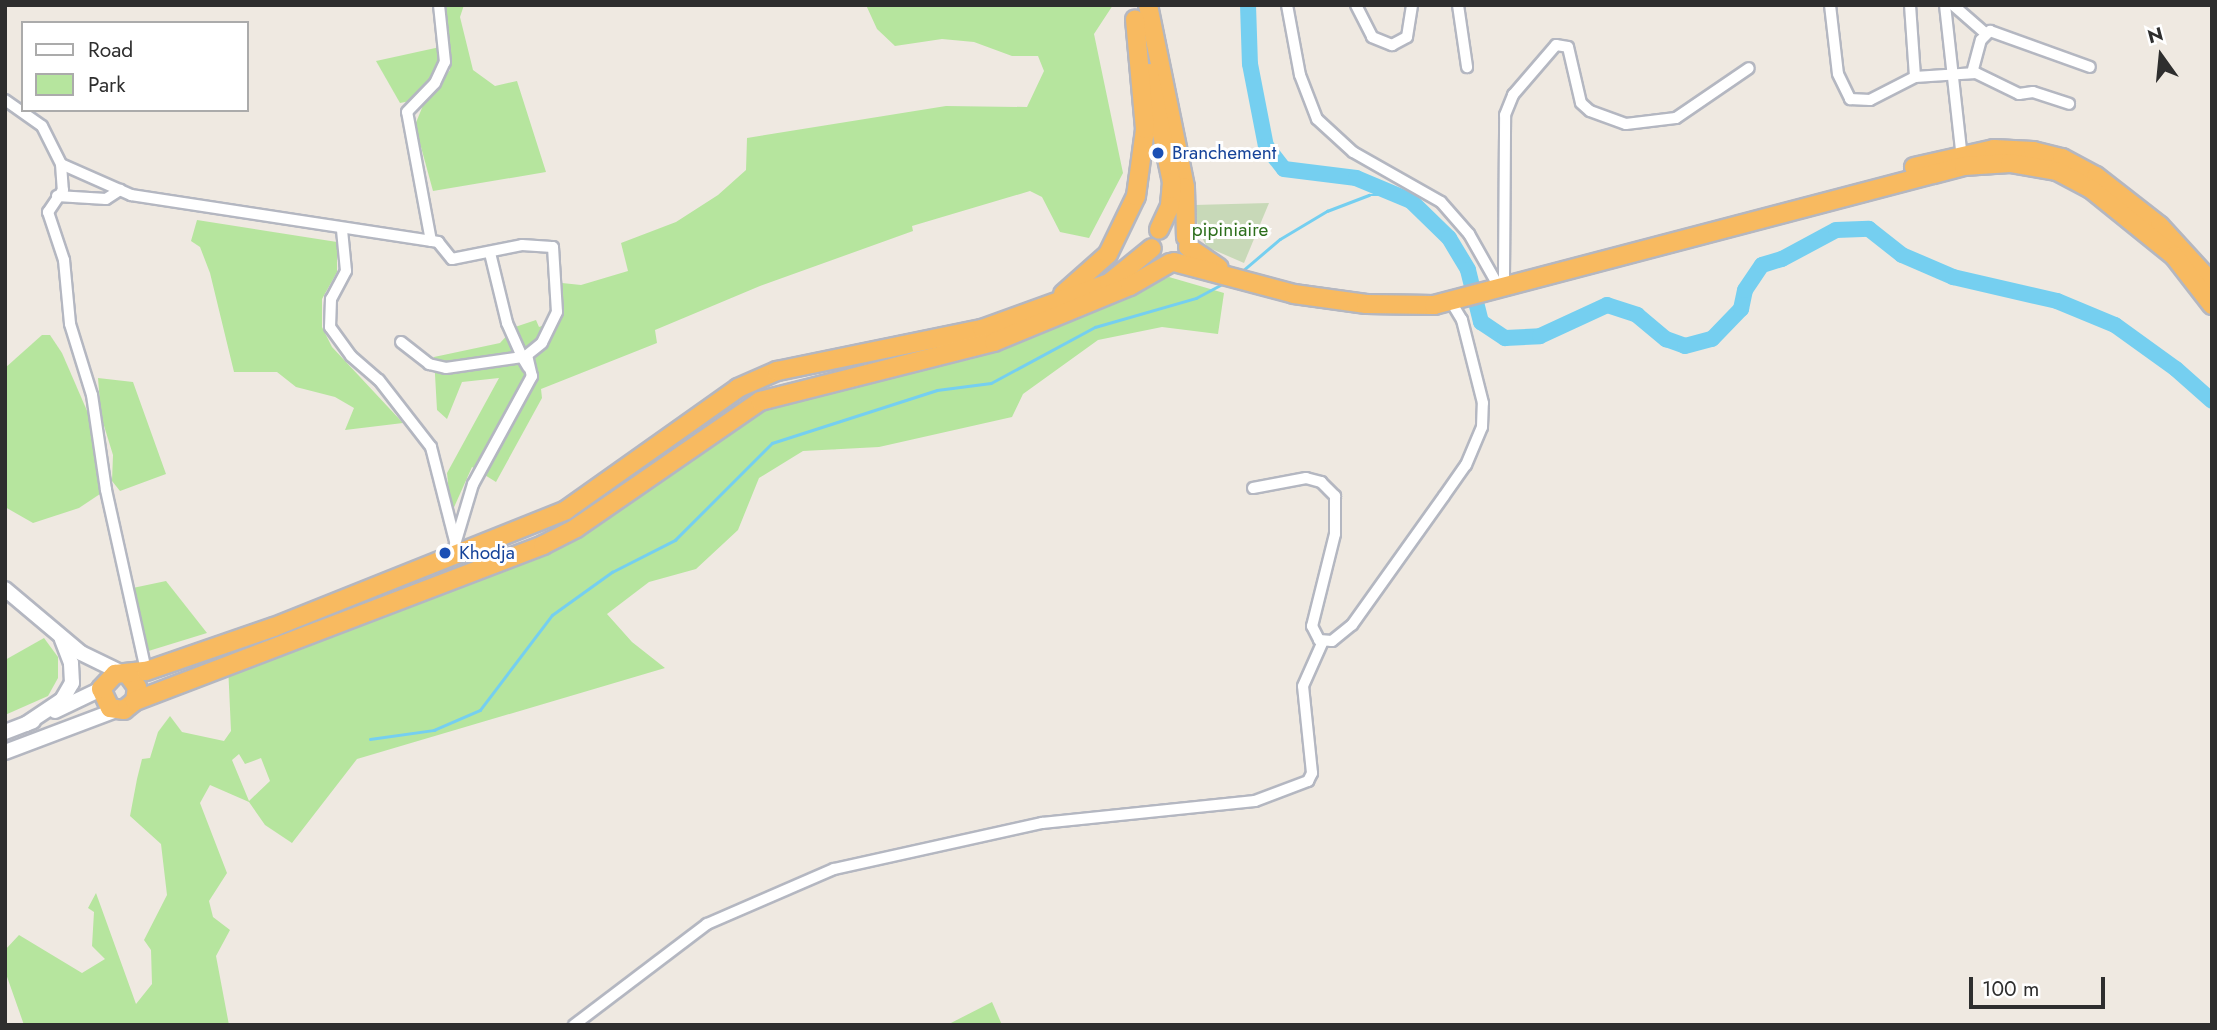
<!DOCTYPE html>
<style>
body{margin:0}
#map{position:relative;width:2217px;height:1030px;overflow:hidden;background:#efe9e1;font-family:Jost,sans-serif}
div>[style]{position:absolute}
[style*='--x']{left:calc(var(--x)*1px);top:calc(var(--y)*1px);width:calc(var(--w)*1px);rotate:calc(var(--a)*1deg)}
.green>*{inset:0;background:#b6e59e}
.cemetery>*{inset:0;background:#c8d9b8}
.stream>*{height:2.5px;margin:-1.25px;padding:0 1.25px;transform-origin:1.25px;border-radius:1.25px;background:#75cff0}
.river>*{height:16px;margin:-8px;padding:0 8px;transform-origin:8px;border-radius:8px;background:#75cff0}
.roads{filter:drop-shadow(2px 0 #b4b7c1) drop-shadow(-2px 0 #b4b7c1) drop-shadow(0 2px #b4b7c1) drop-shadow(0 -2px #b4b7c1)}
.minor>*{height:10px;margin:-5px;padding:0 5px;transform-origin:5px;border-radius:5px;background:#fff}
.secondary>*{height:14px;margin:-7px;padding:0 7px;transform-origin:7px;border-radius:7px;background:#fff}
.trunk>*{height:18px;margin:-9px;padding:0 9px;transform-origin:9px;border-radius:9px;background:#f8ba60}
.dots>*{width:19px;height:19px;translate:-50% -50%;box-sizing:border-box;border:4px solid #fff;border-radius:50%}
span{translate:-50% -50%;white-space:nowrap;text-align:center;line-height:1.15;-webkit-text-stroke:6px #fff;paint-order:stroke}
.transit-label{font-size:19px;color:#164399}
.left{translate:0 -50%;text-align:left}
.park-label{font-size:19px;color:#2c6e1b}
.frame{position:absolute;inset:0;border:7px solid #2e2e2e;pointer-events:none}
.legend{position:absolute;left:21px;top:21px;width:228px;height:91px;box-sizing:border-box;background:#fff;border:2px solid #ababab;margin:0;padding:9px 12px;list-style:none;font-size:21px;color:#2e2e2e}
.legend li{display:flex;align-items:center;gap:14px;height:35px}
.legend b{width:35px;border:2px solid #ababab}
.north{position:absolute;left:2126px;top:21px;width:70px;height:70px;-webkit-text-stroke:5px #fff;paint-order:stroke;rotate:345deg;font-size:19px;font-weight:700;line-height:28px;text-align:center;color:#2e2e2e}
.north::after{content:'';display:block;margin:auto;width:24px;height:32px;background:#2e2e2e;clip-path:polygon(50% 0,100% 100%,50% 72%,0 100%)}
.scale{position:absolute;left:1969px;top:977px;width:136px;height:32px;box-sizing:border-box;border:4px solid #2e2e2e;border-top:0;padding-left:9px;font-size:21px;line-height:24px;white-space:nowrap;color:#2e2e2e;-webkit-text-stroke:5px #fff;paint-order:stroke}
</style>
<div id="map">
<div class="green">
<i style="clip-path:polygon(442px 5px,464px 5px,460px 17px,473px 70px,495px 86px,517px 81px,546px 172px,433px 191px,415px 125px,424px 103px,450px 70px)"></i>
<i style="clip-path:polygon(866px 5px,1113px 5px,1094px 34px,1123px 173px,1089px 238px,1060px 232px,1042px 197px,1030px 191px,912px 226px,913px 231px,760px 286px,655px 330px,657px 343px,541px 389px,542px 398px,496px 482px,472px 467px,451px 514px,447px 473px,499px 378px,462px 382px,447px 419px,437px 410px,434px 357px,500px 343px,515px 327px,536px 320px,539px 327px,561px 319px,562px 283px,581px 285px,628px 271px,621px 243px,676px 222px,718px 195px,746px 170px,747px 138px,946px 106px,1027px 107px,1044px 71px,1038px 56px,1012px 56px,974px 42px,942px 39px,895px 46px,877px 29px)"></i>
<i style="clip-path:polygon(440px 47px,440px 64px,432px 82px,410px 101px,400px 103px,376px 61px)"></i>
<i style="clip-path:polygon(197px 220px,337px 242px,337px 272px,322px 299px,322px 327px,332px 347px,403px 423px,345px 430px,354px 408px,335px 397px,296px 387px,277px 372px,234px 372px,210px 273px,200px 247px,191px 241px)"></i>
<i style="clip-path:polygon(evenodd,1169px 277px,1224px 293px,1218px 334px,1162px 327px,1098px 340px,1023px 394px,1012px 417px,879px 447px,803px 451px,759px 478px,738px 530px,696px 569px,649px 582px,607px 614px,632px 642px,665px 668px,357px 759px,292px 843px,265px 825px,249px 802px,210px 785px,200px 803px,227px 873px,209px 901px,213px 917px,230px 930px,216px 956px,229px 1025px,24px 1025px,5px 971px,5px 950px,19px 935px,82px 973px,105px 959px,92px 946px,94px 912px,88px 908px,96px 893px,136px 1004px,152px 984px,151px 950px,144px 940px,167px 895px,161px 844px,130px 816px,137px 779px,142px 759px,150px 758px,158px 732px,170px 716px,182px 732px,224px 741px,231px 731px,228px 665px,543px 545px,760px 405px,972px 359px,1169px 277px,239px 754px,245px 764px,261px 758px,270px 781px,249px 801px,232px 760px,239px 754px)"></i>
<i style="clip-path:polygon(42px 335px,50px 335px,62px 353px,91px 420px,106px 490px,79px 508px,33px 523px,5px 507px,5px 368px)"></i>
<i style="clip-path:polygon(98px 378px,133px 382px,166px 474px,120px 491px,112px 481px,113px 455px,101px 416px)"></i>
<i style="clip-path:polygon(166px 581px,207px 633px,142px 653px,128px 589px)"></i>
<i style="clip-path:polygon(44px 638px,58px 657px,58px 678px,48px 696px,5px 715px,5px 660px)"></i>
<i style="clip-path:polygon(992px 1002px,1002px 1025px,947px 1025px)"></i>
</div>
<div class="cemetery">
<i style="clip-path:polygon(1269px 203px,1244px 263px,1207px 247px,1199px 232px,1194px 205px)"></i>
</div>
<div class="stream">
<i style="--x:1240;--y:273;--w:52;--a:-40.4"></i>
<i style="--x:1280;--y:239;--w:55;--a:-30.8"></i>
<i style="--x:1327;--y:211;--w:45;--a:-20.9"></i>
<i style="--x:1369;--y:195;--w:19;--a:0"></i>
<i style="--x:370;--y:739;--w:65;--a:-8"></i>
<i style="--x:434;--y:730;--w:50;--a:-23.5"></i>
<i style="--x:480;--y:710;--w:119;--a:-52.8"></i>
<i style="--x:552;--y:615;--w:74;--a:-35.6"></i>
<i style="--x:612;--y:572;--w:71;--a:-26.9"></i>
<i style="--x:675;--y:540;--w:137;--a:-45"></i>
<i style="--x:772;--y:443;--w:173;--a:-17.8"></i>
<i style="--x:937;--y:390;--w:54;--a:-7.4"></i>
<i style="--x:991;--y:383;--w:118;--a:-28.3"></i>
<i style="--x:1095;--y:327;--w:105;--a:-16"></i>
<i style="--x:1196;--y:298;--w:34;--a:-28"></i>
</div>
<div class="river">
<i style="--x:1248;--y:5;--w:59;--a:88.1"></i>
<i style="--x:1250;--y:64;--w:84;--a:79"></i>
<i style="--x:1266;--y:146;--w:29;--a:52"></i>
<i style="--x:1284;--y:169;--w:73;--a:7.1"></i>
<i style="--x:1356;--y:178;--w:60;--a:22.7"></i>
<i style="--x:1411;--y:201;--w:53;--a:44.2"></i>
<i style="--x:1449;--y:238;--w:37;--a:59"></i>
<i style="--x:1468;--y:270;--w:54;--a:76"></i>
<i style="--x:1481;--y:322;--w:29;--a:34"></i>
<i style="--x:1505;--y:338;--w:35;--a:-3"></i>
<i style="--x:1540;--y:336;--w:74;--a:-24.8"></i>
<i style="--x:1607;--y:305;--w:32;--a:18"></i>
<i style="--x:1637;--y:315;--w:38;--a:40"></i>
<i style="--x:1666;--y:339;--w:20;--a:20"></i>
<i style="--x:1685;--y:346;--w:28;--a:-15"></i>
<i style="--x:1712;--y:339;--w:42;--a:-46"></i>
<i style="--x:1741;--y:309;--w:19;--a:-78"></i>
<i style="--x:1745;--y:290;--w:30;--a:-56"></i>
<i style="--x:1762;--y:265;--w:21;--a:-17"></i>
<i style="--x:1782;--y:259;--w:61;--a:-28.2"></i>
<i style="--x:1836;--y:230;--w:33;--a:-2"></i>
<i style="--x:1869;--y:229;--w:42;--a:38.2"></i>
<i style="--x:1902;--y:255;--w:56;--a:23.3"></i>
<i style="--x:1953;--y:277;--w:107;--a:13"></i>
<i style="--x:2057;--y:301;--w:63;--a:22.5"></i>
<i style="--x:2115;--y:325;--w:75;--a:35.8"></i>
<i style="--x:2176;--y:369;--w:48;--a:41.6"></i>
</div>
<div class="roads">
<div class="minor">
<i style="--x:1287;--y:5;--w:71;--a:79.5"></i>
<i style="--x:1300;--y:75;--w:47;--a:68.9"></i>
<i style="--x:1317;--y:119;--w:49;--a:42.5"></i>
<i style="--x:1353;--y:152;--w:101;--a:29.6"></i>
<i style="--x:1441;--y:202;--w:43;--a:48.8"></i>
<i style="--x:1469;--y:234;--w:53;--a:60.5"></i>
<i style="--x:1356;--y:5;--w:36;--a:63"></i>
<i style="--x:1372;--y:37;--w:22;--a:22"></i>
<i style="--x:1392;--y:45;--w:17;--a:-28"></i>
<i style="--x:1407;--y:37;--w:32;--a:-81"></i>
<i style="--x:1458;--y:5;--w:63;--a:81.7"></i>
<i style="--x:1830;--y:5;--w:69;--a:83.4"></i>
<i style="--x:1838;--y:74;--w:28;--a:64"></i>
<i style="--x:1850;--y:99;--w:20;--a:3"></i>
<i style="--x:1870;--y:100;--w:51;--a:-27.1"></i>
<i style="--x:1915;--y:77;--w:61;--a:-3.8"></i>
<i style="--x:1976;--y:73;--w:48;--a:26"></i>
<i style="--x:2019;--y:94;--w:14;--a:-8"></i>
<i style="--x:2033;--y:92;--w:38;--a:18"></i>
<i style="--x:1910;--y:5;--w:72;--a:86"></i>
<i style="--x:1945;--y:5;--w:155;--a:83.7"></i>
<i style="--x:1953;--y:5;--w:43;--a:41.2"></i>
<i style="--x:1972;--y:73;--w:34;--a:-75"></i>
<i style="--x:1981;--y:40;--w:13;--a:-45"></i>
<i style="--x:1990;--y:31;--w:106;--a:19.8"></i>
<i style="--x:5;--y:100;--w:45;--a:35.1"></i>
<i style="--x:42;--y:126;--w:42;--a:63.4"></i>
<i style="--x:61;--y:164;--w:77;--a:23.9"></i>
<i style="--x:131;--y:195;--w:311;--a:8.7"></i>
<i style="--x:438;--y:242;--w:22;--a:51"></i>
<i style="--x:452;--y:259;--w:71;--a:-11.3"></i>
<i style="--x:522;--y:245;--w:31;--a:4"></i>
<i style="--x:553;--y:247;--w:65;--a:86.5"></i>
<i style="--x:557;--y:312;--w:34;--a:116"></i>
<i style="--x:542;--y:343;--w:19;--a:141"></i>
<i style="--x:527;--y:355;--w:22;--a:77"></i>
<i style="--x:532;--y:376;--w:123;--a:118.6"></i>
<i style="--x:473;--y:484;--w:77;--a:106.6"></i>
<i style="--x:61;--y:164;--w:26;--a:86"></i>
<i style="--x:63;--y:190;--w:27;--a:124"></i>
<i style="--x:48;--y:212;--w:51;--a:71.6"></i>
<i style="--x:64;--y:260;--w:64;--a:84.6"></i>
<i style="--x:70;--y:324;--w:74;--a:72.8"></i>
<i style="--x:92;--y:395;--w:96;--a:81.6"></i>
<i style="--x:106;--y:490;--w:185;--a:77.5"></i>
<i style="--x:57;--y:196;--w:49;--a:3.5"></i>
<i style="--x:106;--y:199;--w:17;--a:-33"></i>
<i style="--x:342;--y:230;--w:41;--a:84.4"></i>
<i style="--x:346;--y:271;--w:32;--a:118"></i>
<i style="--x:331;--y:299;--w:28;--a:92"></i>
<i style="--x:330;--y:327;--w:36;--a:54"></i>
<i style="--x:351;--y:356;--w:37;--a:41"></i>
<i style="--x:379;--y:380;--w:85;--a:52.2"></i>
<i style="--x:431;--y:447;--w:97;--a:75.7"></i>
<i style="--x:431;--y:241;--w:131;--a:-100.5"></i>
<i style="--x:407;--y:112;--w:40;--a:-46"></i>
<i style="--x:435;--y:83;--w:23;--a:-65"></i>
<i style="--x:445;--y:62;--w:57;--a:-96"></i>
<i style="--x:490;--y:253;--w:72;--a:76.3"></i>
<i style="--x:507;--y:323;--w:37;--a:66"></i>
<i style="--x:1504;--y:277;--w:162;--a:-89.6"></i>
<i style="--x:1505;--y:115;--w:22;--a:-68"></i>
<i style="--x:1513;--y:95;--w:66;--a:-49.3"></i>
<i style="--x:1556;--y:45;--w:12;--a:9"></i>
<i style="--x:1568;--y:47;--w:57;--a:76.9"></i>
<i style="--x:1581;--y:103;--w:12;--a:42"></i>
<i style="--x:1590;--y:111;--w:38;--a:20"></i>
<i style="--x:1626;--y:124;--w:50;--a:-6.8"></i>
<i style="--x:1676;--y:118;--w:88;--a:-34.4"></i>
<i style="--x:401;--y:342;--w:36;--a:38"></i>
<i style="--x:429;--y:364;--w:17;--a:13"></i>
<i style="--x:446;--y:368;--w:77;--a:-8.2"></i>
<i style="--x:522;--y:357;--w:12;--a:59"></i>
<i style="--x:1253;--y:488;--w:54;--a:-10.7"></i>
<i style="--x:1306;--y:478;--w:16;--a:15"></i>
<i style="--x:1321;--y:482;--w:20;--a:45"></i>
<i style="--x:1335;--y:496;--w:38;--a:90"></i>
<i style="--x:1335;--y:534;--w:95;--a:104"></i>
<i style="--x:1312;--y:626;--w:16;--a:63"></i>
<i style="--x:1319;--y:640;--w:13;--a:4"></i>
<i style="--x:1332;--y:641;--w:26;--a:-39"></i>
<i style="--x:1352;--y:625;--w:158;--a:-54.5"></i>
<i style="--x:1444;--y:496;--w:38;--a:-55"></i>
<i style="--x:1466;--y:465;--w:41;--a:-67.2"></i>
<i style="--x:1482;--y:427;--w:24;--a:-88"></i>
<i style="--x:1483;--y:403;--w:86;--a:-104.2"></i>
<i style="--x:1462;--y:320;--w:21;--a:-121"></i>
<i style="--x:574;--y:1025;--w:167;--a:-37.2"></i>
<i style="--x:707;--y:924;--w:138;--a:-23.4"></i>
<i style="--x:834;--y:869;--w:213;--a:-12.5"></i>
<i style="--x:1042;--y:823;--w:214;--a:-5.9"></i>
<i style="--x:1255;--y:801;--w:57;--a:-20.7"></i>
<i style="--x:1308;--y:781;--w:9;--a:-63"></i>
<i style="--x:1312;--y:773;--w:87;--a:-95.9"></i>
<i style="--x:1303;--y:686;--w:49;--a:-66"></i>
</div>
<div class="secondary">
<i style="--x:5;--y:589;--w:99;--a:40.1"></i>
<i style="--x:81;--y:653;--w:46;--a:26"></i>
<i style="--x:55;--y:711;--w:51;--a:-25.6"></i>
<i style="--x:26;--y:724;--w:43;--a:-33.7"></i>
<i style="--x:62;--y:700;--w:20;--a:-60"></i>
<i style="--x:72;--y:683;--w:20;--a:-93"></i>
<i style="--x:71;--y:663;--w:26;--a:-111"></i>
<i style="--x:5;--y:732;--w:30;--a:-21"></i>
<i style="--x:5;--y:752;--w:119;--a:-20.7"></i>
</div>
<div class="trunk">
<i style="--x:1148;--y:5;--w:186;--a:78.5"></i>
<i style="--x:1185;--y:187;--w:50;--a:88.9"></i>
<i style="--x:1149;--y:73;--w:111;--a:78.1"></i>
<i style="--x:1172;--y:182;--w:24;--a:95"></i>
<i style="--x:1170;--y:206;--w:26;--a:115"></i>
<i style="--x:1914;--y:167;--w:82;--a:-12.7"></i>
<i style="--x:1994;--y:149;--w:39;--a:3"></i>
<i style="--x:2033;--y:151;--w:30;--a:14"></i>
<i style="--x:2062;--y:158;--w:38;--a:28"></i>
<i style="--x:2096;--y:176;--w:81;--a:38"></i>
<i style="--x:2160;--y:226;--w:77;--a:47.6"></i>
<i style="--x:1188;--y:247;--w:37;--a:34"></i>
<i style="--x:1174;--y:262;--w:124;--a:14.9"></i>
<i style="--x:1294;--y:294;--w:73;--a:7.9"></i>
<i style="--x:1366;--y:304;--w:68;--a:0.8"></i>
<i style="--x:1434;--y:305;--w:548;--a:-14.7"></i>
<i style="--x:1964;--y:166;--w:46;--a:-3.7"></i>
<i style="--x:2010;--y:163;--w:48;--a:9.7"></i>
<i style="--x:2057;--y:171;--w:38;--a:28"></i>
<i style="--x:2091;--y:189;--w:107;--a:38.9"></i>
<i style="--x:2174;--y:256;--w:62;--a:52.2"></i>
<i style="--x:1063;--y:294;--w:60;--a:-41.6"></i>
<i style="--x:1108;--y:254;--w:64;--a:-64.2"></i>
<i style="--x:1136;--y:196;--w:68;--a:-82.3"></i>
<i style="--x:1145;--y:129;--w:110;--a:-95.2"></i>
<i style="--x:129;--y:676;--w:14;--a:54"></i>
<i style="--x:137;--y:687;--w:14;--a:98"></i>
<i style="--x:135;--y:701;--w:14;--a:141"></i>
<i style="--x:124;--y:710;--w:14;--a:-172"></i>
<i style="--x:110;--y:708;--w:21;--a:-115"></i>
<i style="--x:101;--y:689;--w:21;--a:-47"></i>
<i style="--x:115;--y:674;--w:31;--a:-6"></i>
<i style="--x:146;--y:671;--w:135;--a:-19"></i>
<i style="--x:274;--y:627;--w:315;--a:-21.8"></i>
<i style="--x:566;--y:510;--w:211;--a:-35.3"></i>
<i style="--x:738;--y:388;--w:43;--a:-23.6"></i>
<i style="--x:777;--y:371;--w:209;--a:-11.6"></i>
<i style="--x:982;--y:329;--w:135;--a:-19.9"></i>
<i style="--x:1109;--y:283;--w:55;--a:-39.1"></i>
<i style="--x:135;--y:701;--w:437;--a:-20.9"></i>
<i style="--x:543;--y:545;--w:37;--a:-27"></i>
<i style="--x:576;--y:528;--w:224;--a:-34.6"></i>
<i style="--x:760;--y:401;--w:241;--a:-14.2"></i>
<i style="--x:994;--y:342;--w:147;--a:-22.4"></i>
<i style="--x:1130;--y:286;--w:46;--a:-29.9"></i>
</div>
</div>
<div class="dots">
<i style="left:1158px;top:153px;background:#1a4fb4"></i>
<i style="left:445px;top:553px;background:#1a4fb4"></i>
</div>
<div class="transit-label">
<span class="left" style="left:1172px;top:153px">Branchement</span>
<span class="left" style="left:459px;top:553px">Khodja</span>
</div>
<div class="park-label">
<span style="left:1230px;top:230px">pipiniaire</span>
</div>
<div class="frame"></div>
<ul class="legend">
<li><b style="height:9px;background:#fff"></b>Road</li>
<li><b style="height:19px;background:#b6e59e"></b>Park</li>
</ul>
<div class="north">N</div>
<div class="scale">100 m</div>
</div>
